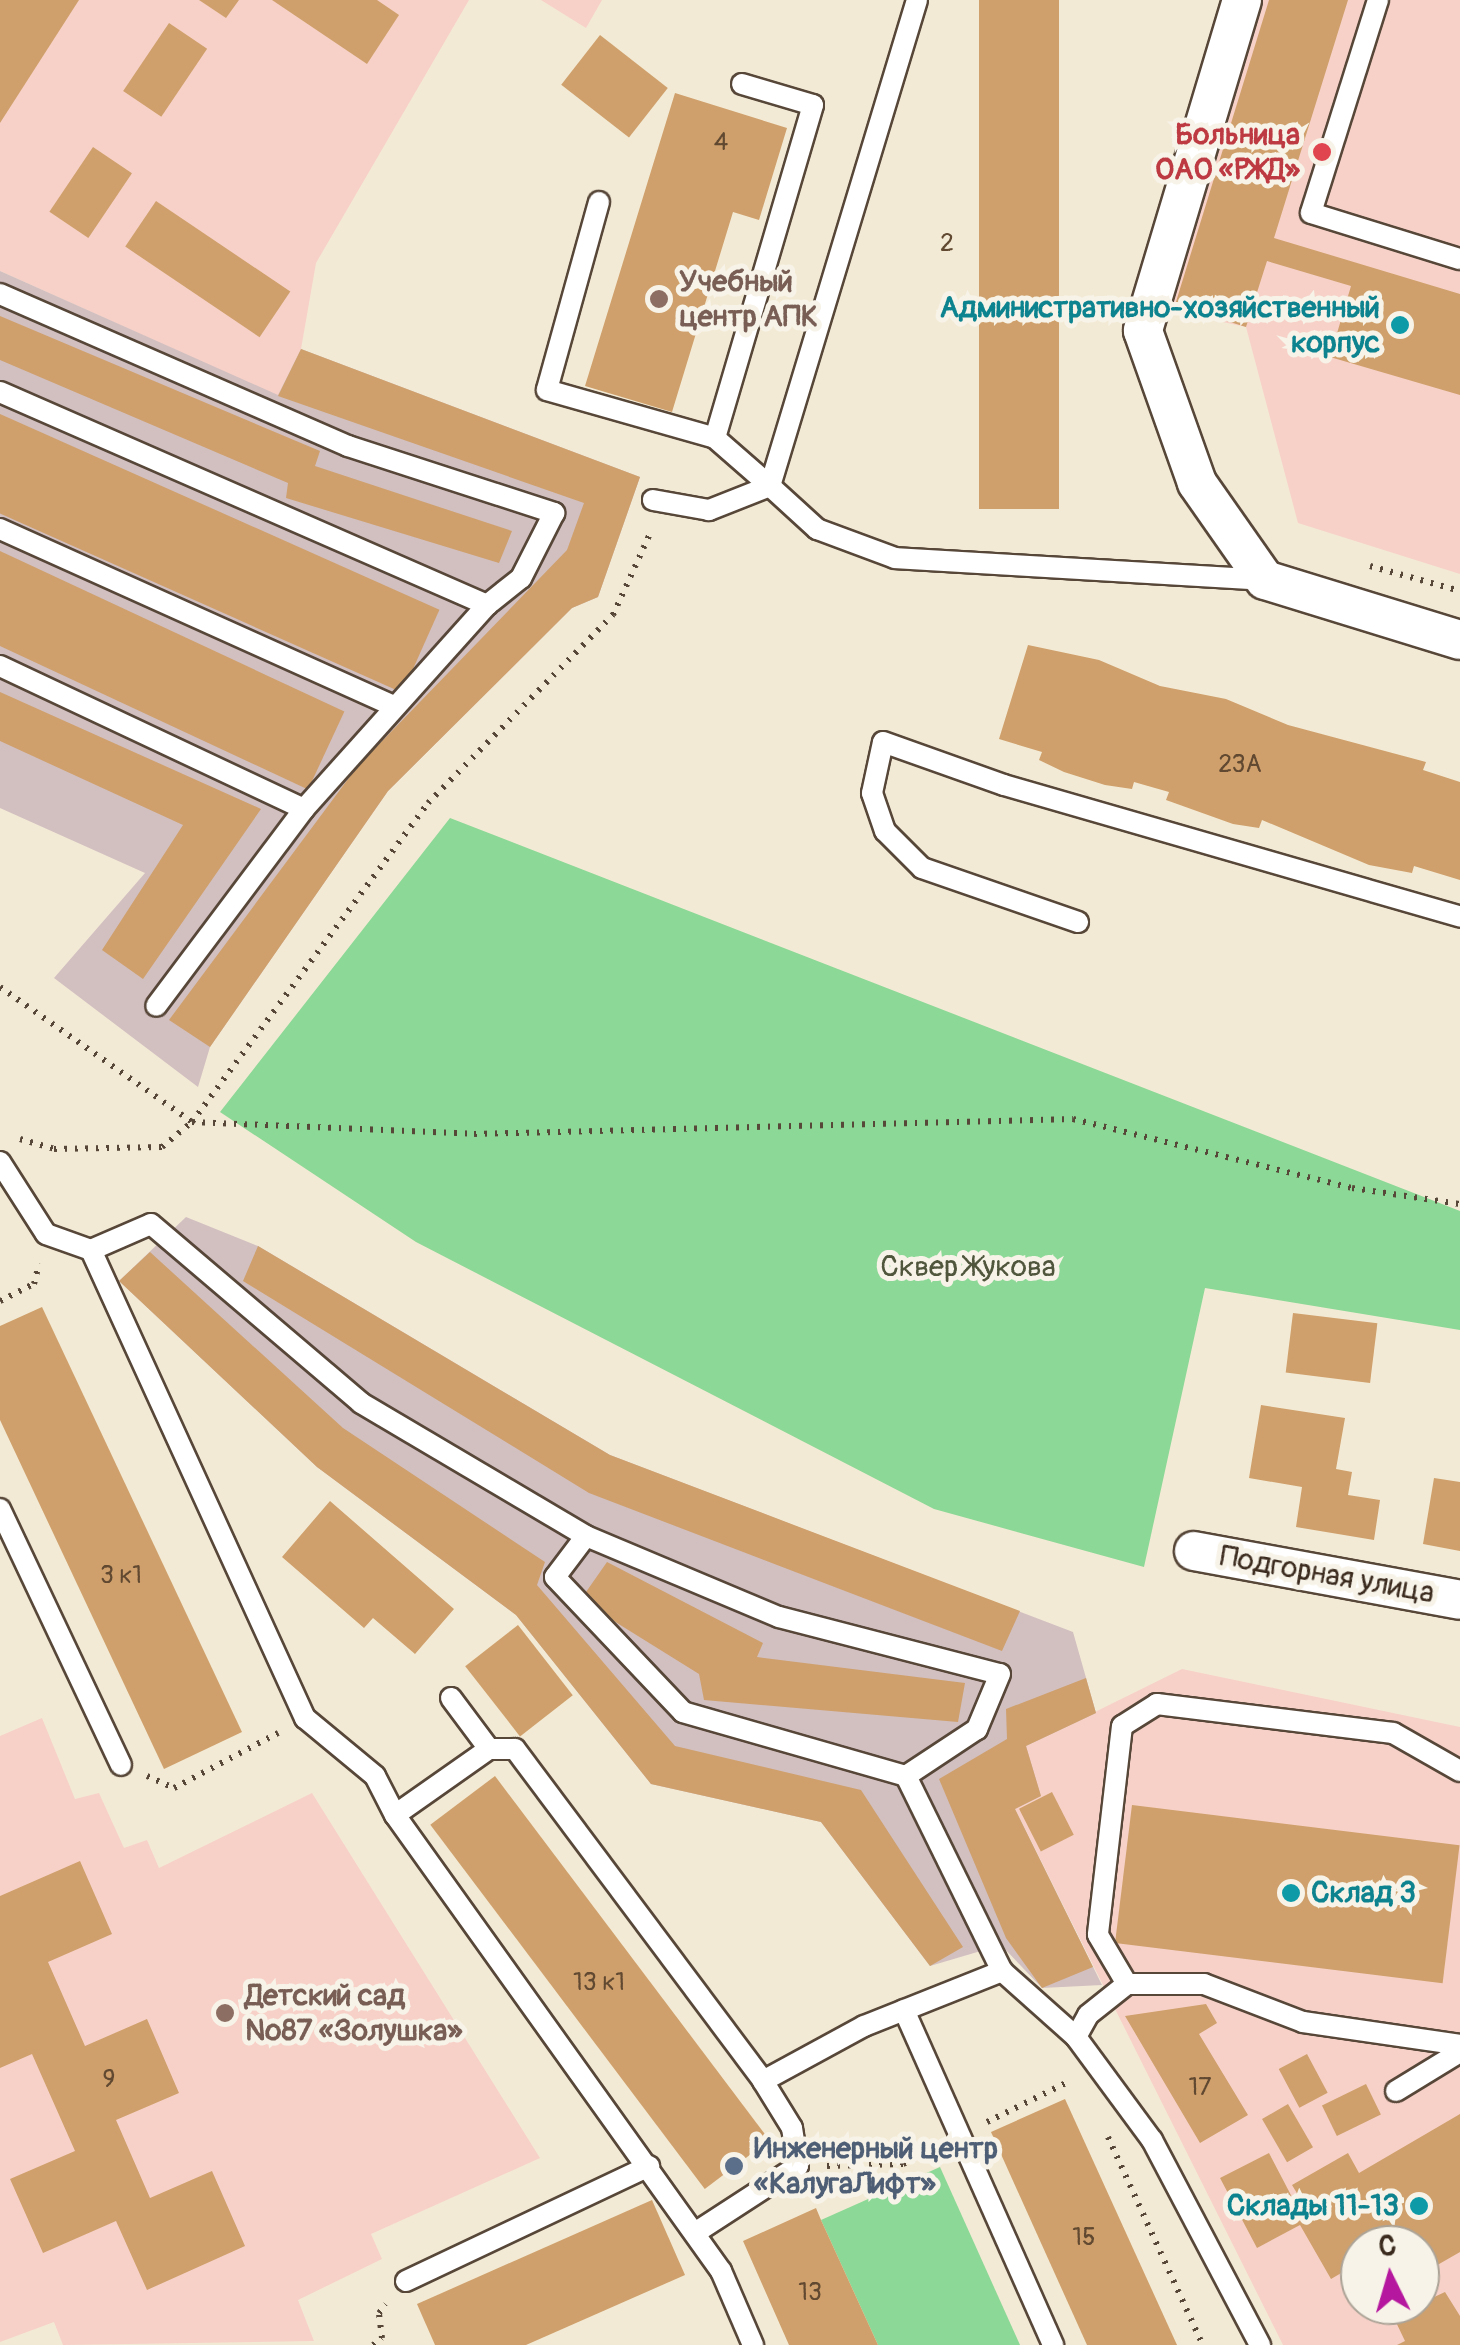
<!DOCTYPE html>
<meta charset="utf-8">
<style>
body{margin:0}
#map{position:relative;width:1460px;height:2345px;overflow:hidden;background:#f3ead5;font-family:Pangolin,sans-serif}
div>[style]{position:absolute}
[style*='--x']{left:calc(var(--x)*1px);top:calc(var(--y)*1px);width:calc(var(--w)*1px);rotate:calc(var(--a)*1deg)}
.built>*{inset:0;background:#f7d1c8}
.industrial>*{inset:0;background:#d2bfc0}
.green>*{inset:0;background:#8cd896}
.building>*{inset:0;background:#cfa06b;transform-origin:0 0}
.path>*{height:6px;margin-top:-3px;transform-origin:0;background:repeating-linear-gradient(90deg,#574739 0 2.5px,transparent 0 10.5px)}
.roads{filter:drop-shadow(2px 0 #574739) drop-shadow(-2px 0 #574739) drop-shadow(0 2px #574739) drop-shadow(0 -2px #574739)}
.service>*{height:20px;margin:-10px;padding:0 10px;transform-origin:10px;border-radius:10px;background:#fff}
.minor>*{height:38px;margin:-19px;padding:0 19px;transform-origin:19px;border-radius:19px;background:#fff}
.dots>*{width:28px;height:28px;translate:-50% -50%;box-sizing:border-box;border:5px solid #f7f3e8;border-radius:50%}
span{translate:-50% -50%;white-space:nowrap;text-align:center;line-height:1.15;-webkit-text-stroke:10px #f7f3e8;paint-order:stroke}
.number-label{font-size:25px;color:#604831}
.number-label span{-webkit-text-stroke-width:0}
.health-label{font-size:30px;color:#be3a42;font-weight:700}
.right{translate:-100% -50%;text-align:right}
.education-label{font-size:30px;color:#785e54;font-weight:700}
.left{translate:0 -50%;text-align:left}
.culture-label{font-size:30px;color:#0d838f;font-weight:700}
.park-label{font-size:30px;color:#4f563c}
.street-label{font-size:30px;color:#3b2a1e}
.service-label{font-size:30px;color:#4e5e75;font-weight:700}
.north{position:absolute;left:1340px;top:2225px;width:100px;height:100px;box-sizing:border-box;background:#f7f3e8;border:2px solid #aca397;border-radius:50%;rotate:355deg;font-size:28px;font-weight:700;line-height:40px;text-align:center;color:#3b2a1e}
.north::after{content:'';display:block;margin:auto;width:35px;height:45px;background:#b5179e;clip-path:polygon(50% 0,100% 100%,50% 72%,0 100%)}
</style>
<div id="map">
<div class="built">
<i style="clip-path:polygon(0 0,469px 0,316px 263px,301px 349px,278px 396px,0 271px)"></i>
<i style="clip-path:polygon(541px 0,602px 0,586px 28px)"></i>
<i style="clip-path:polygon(1229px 0,1460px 0,1460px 574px,1298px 523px,1246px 327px,1139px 304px)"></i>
<i style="clip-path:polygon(evenodd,1182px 1669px,1460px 1727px,1460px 2345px,1283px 2345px,1015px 1809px,1026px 1746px,1182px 1669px,1360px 2245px,1420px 2245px,1420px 2305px,1360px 2305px,1360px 2245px)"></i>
<i style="clip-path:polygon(42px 1718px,75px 1799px,99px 1793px,124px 1848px,147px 1840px,159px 1868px,312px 1793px,540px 2158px,371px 2234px,382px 2259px,298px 2300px,314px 2341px,63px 2345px,54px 2322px,0 2342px,0 1736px)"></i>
</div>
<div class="industrial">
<i style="clip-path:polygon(0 271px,278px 395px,301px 349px,640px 477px,598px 597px,572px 608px,388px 791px,210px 1047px,198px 1087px,54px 978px,145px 873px,0 808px)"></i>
<i style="clip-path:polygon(186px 1217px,258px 1246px,610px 1455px,1073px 1632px,1096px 1713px,1026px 1746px,1041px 1796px,1015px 1809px,1102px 1985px,1042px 1988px,1001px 1945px,930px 1966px,821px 1822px,651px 1784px,516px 1615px,317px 1467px,119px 1281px)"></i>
</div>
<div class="green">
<i style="clip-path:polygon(450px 818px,1460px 1211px,1460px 1330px,1205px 1288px,1144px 1567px,934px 1509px,416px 1242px,220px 1112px)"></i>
<i style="clip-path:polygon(940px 2167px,1020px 2345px,878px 2345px,821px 2220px)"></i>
</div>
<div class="building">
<i style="clip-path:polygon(0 0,79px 0,0 123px)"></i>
<i style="clip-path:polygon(199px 0,239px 0,226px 18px)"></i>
<i style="clip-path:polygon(272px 0,377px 0,399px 15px,367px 64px)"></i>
<i style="left:979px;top:0;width:80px;height:509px"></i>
<i style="clip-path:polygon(1269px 0,1348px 0,1274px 238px,1460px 294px,1460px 395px,1330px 357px,1351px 286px,1267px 261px,1246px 327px,1175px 305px)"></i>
<i style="left:169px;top:23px;width:46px;height:82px;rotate:34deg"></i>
<i style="left:600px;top:35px;width:86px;height:63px;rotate:38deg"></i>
<i style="clip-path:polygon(675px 93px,787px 128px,759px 220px,733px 212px,672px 412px,585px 386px)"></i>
<i style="left:93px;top:147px;width:47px;height:78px;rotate:34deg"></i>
<i style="left:156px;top:201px;width:162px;height:55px;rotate:34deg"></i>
<i style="clip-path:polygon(0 316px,320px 451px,315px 466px,512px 531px,499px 563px,286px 498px,288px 483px,0 360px)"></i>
<i style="clip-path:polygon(301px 349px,640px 477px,598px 597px,572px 608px,388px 791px,210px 1047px,169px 1020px,357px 767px,567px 550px,584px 503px,278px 396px)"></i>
<i style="left:0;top:414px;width:481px;height:91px;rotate:24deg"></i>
<i style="left:0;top:551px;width:380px;height:86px;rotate:25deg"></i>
<i style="clip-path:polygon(1028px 645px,1099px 660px,1160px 686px,1226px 699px,1288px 725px,1426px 762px,1423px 770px,1460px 782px,1460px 880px,1414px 866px,1412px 873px,1369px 865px,1262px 820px,1259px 828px,1233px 824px,1166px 800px,1169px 792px,1134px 782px,1132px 789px,1105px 785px,1064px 772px,1039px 760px,1042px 752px,999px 739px)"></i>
<i style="clip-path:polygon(0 692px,261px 809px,143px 979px,102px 950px,183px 825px,0 741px)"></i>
<i style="clip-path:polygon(258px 1246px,610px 1455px,1020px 1611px,1002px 1651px,589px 1493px,243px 1281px)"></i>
<i style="clip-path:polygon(150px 1252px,343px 1428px,545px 1562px,537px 1585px,675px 1746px,861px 1790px,963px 1947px,930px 1966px,821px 1822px,651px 1784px,516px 1615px,317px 1467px,119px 1281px)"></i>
<i style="clip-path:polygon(42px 1307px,242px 1732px,164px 1769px,0 1420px,0 1326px)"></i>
<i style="left:1293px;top:1313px;width:85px;height:60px;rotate:7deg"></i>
<i style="clip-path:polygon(1261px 1405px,1345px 1418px,1336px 1469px,1352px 1472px,1348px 1495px,1380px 1500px,1374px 1540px,1296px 1527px,1302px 1487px,1249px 1478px)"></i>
<i style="clip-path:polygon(1434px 1478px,1460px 1482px,1460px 1551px,1423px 1544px)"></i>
<i style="clip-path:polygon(330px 1501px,454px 1609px,415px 1654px,373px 1618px,364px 1628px,282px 1557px)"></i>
<i style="clip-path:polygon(607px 1562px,763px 1643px,757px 1657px,965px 1683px,958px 1722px,704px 1700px,699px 1674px,609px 1618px,586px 1592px)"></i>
<i style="left:518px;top:1625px;width:89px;height:67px;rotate:52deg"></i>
<i style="clip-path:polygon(1086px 1678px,1096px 1713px,1026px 1746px,1041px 1796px,1015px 1809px,1093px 1967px,1042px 1988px,1006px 1938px,939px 1779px,1007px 1739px,1006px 1709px)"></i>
<i style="left:495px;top:1776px;width:456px;height:81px;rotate:53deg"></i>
<i style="left:1052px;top:1792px;width:48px;height:37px;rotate:63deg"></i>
<i style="left:1132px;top:1805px;width:330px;height:139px;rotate:7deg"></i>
<i style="clip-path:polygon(80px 1861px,112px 1934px,48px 1962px,85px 2046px,147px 2019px,179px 2093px,116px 2120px,150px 2198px,212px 2171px,245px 2246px,147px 2290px,116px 2221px,43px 2253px,10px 2179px,75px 2151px,32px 2054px,0 2068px,0 1896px)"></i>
<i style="clip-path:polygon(1206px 2004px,1217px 2023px,1199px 2034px,1248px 2115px,1200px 2143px,1125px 2016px)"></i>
<i style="left:1307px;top:2054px;width:44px;height:32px;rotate:62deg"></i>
<i style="left:1366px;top:2084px;width:34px;height:49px;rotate:64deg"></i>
<i style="clip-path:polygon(1065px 2099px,1177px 2345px,1087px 2345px,991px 2132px)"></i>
<i style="left:1288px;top:2104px;width:50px;height:30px;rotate:60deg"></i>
<i style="clip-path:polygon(1460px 2114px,1460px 2252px,1420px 2275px,1420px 2245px,1399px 2240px,1360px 2245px,1360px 2262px,1331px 2279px,1300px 2225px,1257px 2248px,1220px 2178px,1269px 2153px,1305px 2222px,1312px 2218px,1292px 2185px,1348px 2153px,1359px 2173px)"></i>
<i style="clip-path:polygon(652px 2200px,685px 2275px,526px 2345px,435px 2345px,417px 2304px)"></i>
<i style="clip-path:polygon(816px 2208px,821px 2220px,878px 2345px,789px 2345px,743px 2241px)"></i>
<i style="clip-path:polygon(1445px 2292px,1460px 2316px,1460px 2345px,1397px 2345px,1405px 2341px,1393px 2316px)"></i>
</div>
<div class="path">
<i style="--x:1370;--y:566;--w:93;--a:15.5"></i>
<i style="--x:0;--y:987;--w:235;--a:35.1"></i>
<i style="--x:192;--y:1122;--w:282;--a:2.4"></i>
<i style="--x:474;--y:1134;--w:599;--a:-1.43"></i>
<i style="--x:1073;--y:1119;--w:287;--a:13.9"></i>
<i style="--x:1352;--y:1188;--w:109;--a:8.4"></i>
<i style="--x:20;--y:1139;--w:35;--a:16"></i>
<i style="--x:54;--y:1149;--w:108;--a:-1.1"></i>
<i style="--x:162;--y:1147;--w:39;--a:-40"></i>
<i style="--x:192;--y:1122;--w:397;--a:-53.5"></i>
<i style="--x:428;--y:803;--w:264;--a:-45.5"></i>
<i style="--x:613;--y:615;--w:94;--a:-65.6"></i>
<i style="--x:0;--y:1301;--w:38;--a:-27"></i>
<i style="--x:34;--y:1284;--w:21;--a:-76"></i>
<i style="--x:147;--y:1776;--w:30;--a:24"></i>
<i style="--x:174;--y:1788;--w:118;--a:-27.9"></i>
<i style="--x:987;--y:2122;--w:93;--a:-26.3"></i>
<i style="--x:1108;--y:2137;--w:229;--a:65.5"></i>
<i style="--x:827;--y:2166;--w:76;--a:-1.5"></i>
<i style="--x:903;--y:2164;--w:37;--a:-26"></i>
<i style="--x:373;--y:2345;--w:11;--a:-38"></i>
<i style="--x:382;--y:2338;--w:25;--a:-97"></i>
<i style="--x:379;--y:2313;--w:11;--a:-52"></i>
</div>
<div class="roads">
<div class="service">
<i style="--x:917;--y:0;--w:508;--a:106.83"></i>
<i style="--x:770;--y:486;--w:64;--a:42.5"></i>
<i style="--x:817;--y:529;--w:83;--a:20.4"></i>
<i style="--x:895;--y:558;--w:371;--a:3.4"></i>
<i style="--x:1378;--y:0;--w:223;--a:107.5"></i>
<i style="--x:1311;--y:213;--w:156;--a:17.2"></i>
<i style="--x:599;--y:202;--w:195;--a:105.5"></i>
<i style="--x:547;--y:390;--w:175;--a:15.9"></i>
<i style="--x:715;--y:438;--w:73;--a:41.1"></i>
<i style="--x:770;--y:486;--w:66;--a:158.5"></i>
<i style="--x:709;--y:510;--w:57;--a:-169.9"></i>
<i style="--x:0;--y:294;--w:380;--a:23.6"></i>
<i style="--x:348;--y:446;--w:217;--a:18"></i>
<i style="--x:554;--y:513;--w:73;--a:116.9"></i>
<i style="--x:521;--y:578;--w:43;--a:141.5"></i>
<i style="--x:0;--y:392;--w:532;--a:23.62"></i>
<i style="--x:487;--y:605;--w:274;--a:131.9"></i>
<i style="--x:304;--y:809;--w:246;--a:126.9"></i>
<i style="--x:715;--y:438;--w:347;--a:-73.6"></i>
<i style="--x:813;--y:105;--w:74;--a:-163.5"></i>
<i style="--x:0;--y:529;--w:430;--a:24.2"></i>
<i style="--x:0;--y:666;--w:336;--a:25.2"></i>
<i style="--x:1078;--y:922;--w:165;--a:-160.9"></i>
<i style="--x:922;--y:868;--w:52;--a:-135"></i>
<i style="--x:885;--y:831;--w:40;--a:-108.9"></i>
<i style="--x:872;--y:793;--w:52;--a:-77.8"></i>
<i style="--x:883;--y:742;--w:128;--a:19.6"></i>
<i style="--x:1004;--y:785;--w:475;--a:16.1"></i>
<i style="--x:0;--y:1162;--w:85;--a:57.4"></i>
<i style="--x:46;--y:1234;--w:48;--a:19.6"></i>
<i style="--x:91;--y:1250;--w:515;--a:65.43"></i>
<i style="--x:305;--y:1718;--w:91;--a:39.6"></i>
<i style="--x:375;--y:1776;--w:44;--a:62.9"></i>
<i style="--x:395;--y:1815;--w:561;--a:54.44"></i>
<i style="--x:721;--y:2271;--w:81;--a:66.6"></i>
<i style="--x:91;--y:1250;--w:65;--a:-23.4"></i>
<i style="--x:151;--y:1224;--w:276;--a:40.4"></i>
<i style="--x:361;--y:1403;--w:261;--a:30.6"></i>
<i style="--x:586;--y:1536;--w:209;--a:22.8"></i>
<i style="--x:779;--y:1617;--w:228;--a:14.5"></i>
<i style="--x:1000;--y:1674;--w:60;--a:112.7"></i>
<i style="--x:977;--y:1729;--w:85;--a:146.5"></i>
<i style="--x:906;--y:1776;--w:232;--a:-164"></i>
<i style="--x:683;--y:1712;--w:186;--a:-133.5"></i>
<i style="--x:555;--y:1577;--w:51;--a:-52.9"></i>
<i style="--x:0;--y:1509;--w:283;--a:64.7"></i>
<i style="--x:451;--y:1698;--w:64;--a:53.3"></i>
<i style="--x:1460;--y:1771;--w:77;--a:-150.4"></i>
<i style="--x:1393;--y:1733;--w:238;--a:-173"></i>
<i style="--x:1157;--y:1704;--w:41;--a:147.8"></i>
<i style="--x:1122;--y:1726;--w:210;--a:96.6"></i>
<i style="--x:1098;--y:1935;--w:57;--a:59.4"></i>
<i style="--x:1127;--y:1984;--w:77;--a:0"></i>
<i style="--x:1204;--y:1984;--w:106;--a:21"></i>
<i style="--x:1303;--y:2022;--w:159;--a:8.3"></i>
<i style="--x:906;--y:1776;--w:217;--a:63.8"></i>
<i style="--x:1002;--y:1971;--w:99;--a:41.7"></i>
<i style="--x:1076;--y:2037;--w:128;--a:53.6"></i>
<i style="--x:1152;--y:2140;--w:232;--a:62.2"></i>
<i style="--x:395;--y:1815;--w:115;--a:-35.1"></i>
<i style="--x:489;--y:1749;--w:26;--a:0"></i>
<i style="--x:515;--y:1749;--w:414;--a:53.2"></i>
<i style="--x:763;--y:2081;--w:55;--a:58.3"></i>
<i style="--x:792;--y:2128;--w:38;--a:81"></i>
<i style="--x:798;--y:2166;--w:123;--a:147"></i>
<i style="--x:904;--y:2010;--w:367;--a:66"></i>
<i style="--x:1076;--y:2037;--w:25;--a:-61"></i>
<i style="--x:1088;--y:2015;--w:50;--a:-38.5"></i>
<i style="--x:763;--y:2081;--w:115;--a:-28.6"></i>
<i style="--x:864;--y:2026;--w:149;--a:-21.7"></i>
<i style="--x:1396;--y:2091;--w:75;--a:-31.4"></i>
<i style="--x:406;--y:2281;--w:269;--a:-25.3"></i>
</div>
<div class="minor">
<i style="--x:1242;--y:0;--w:345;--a:106.7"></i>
<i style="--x:1143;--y:331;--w:161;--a:70.4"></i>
<i style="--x:1197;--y:483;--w:118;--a:55"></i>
<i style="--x:1265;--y:580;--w:204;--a:17.1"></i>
<i style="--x:1194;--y:1551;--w:270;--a:10.4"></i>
</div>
</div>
<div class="dots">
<i style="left:1322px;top:152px;background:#e0444e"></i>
<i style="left:659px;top:299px;background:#8d6e63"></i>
<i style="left:1400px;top:325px;background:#0f9aa8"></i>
<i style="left:1291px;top:1893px;background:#0f9aa8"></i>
<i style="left:225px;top:2013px;background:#8d6e63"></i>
<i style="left:734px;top:2166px;background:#5c6f8a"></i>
<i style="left:1419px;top:2206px;background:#0f9aa8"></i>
</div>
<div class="number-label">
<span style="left:721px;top:143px">4</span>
<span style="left:947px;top:244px">2</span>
<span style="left:1240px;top:765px">23А</span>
<span style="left:121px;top:1576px">3 к1</span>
<span style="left:599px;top:1983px">13 к1</span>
<span style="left:109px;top:2080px">9</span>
<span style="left:1200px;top:2088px">17</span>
<span style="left:1084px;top:2238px">15</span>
<span style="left:810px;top:2293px">13</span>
</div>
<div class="health-label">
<span class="right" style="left:1300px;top:152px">Больница<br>ОАО «РЖД»</span>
</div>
<div class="education-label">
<span class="left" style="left:679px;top:299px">Учебный<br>центр АПК</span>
<span class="left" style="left:245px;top:2013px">Детский сад<br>№87 «Золушка»</span>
</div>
<div class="culture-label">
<span class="right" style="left:1380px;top:325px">Административно-хозяйственный<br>корпус</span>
<span class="left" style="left:1311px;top:1893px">Склад 3</span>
<span class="right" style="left:1399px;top:2206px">Склады 11-13</span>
</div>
<div class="park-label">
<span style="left:968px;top:1267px">Сквер Жукова</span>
</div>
<div class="street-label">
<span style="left:1327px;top:1575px;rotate:10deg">Подгорная улица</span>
</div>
<div class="service-label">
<span class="left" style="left:754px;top:2166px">Инженерный центр<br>«КалугаЛифт»</span>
</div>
<div class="north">С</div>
</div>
